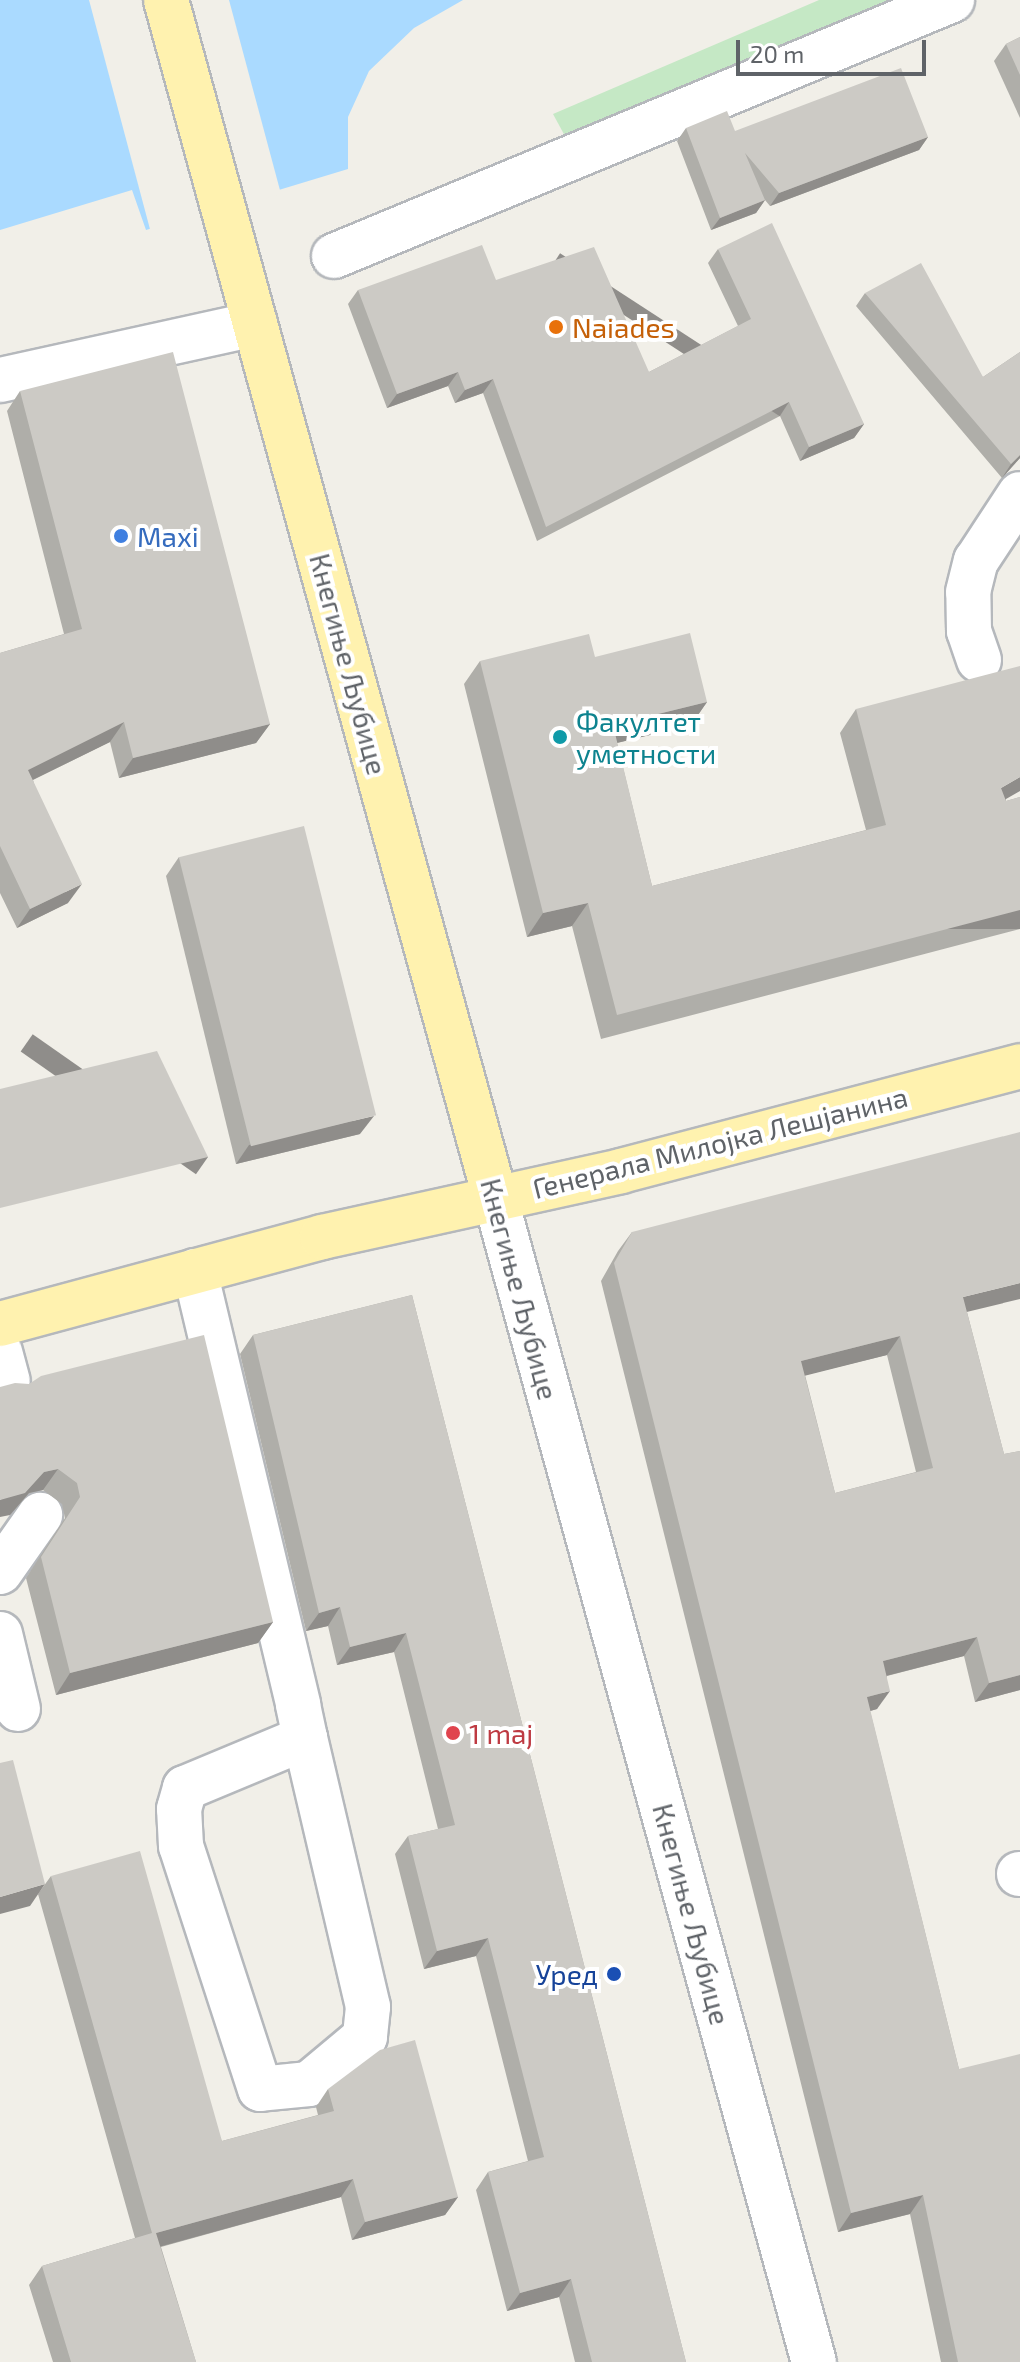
<!DOCTYPE html>
<meta charset="utf-8">
<style>
body{margin:0}
#map{position:relative;width:1020px;height:2362px;overflow:hidden;background:#f1efe8;font-family:"Exo 2",sans-serif}
div>[style]{position:absolute}
[style*='--x']{left:calc(var(--x)*1px);top:calc(var(--y)*1px);width:calc(var(--w)*1px);rotate:calc(var(--a)*1deg)}
.green>*{inset:0;background:#c5e8c5}
.water>*{inset:0;background:#aadaff}
.pier>*{inset:0;background:#f1efe8}
.roads{filter:drop-shadow(2px 0 #b5b8bc) drop-shadow(-2px 0 #b5b8bc) drop-shadow(0 2px #b5b8bc) drop-shadow(0 -2px #b5b8bc)}
.minor>*{height:44px;margin:-22px;padding:0 22px;transform-origin:22px;border-radius:22px;background:#fff}
.major>*{height:44px;margin:-22px;padding:0 22px;transform-origin:22px;border-radius:22px;background:#fff2af}
.wall>*{inset:0;background:#afaea9}
.shaded-wall>*{inset:0;background:#8f8d8a;transform-origin:0 0}
.building>*{inset:0;background:#cccac5;transform-origin:0 0}
.dots>*{width:22px;height:22px;translate:-50% -50%;box-sizing:border-box;border:4px solid #fff;border-radius:50%}
span{translate:-50% -50%;white-space:nowrap;text-align:center;line-height:1.15;-webkit-text-stroke:8px #fff;paint-order:stroke}
.food-label{font-size:28px;color:#c56008}
.left{translate:0 -50%;text-align:left}
.shop-label{font-size:28px;color:#366cbe}
.street-label{font-size:28px;color:#5f6368}
.culture-label{font-size:28px;color:#0d838f}
.health-label{font-size:28px;color:#be3a42}
.transit-label{font-size:28px;color:#164399}
.right{translate:-100% -50%;text-align:right}
.scale{position:absolute;left:736px;top:40px;width:190px;height:36px;box-sizing:border-box;border:4px solid #5f6368;border-top:0;padding-left:10px;font-size:24px;line-height:28px;white-space:nowrap;color:#5f6368;-webkit-text-stroke:6px #fff;paint-order:stroke}
</style>
<div id="map">
<div class="green">
<i style="clip-path:polygon(819px 0,932px 0,572px 149px,553px 114px)"></i>
</div>
<div class="water">
<i style="clip-path:polygon(0 0,463px 0,414px 28px,369px 71px,348px 117px,348px 169px,146px 230px,132px 190px,0 230px)"></i>
</div>
<div class="pier">
<i style="clip-path:polygon(89px 0,229px 0,281px 194px,151px 233px)"></i>
</div>
<div class="roads">
<div class="minor">
<i style="--x:334;--y:256;--w:669;--a:-22.5"></i>
<i style="--x:0;--y:380;--w:261;--a:-12.4"></i>
<i style="--x:979;--y:660;--w:31;--a:-109"></i>
<i style="--x:969;--y:631;--w:39;--a:-91"></i>
<i style="--x:968;--y:592;--w:32;--a:-76"></i>
<i style="--x:976;--y:561;--w:80;--a:-56.7"></i>
<i style="--x:495;--y:1197;--w:1208;--a:74.69"></i>
<i style="--x:195;--y:1271;--w:446;--a:76.6"></i>
<i style="--x:298;--y:1705;--w:34;--a:78"></i>
<i style="--x:305;--y:1738;--w:276;--a:76.8"></i>
<i style="--x:368;--y:2007;--w:30;--a:96"></i>
<i style="--x:365;--y:2037;--w:73;--a:140"></i>
<i style="--x:309;--y:2084;--w:49;--a:174.2"></i>
<i style="--x:260;--y:2089;--w:256;--a:-108"></i>
<i style="--x:181;--y:1846;--w:37;--a:-93"></i>
<i style="--x:179;--y:1809;--w:22;--a:-74"></i>
<i style="--x:185;--y:1788;--w:130;--a:-22.6"></i>
<i style="--x:0;--y:1352;--w:30;--a:75"></i>
<i style="--x:0;--y:1572;--w:70;--a:-54.9"></i>
<i style="--x:0;--y:1634;--w:77;--a:76.5"></i>
<i style="--x:1019;--y:1874;--w:1;--a:0"></i>
</div>
<div class="major">
<i style="--x:166;--y:0;--w:1241;--a:74.63"></i>
<i style="--x:0;--y:1324;--w:334;--a:-15.1"></i>
<i style="--x:322;--y:1237;--w:306;--a:-12.4"></i>
<i style="--x:621;--y:1171;--w:413;--a:-14.7"></i>
</div>
</div>
<div class="wall">
<i style="clip-path:polygon(1020px 37px,1020px 118px,994px 61px,1006px 44px)"></i>
<i style="clip-path:polygon(686px 128px,735px 131px,928px 137px,919px 150px,770px 206px,765px 200px,756px 213px,711px 230px,677px 141px)"></i>
<i style="clip-path:polygon(718px 249px,864px 424px,854px 438px,800px 461px,780px 416px,537px 541px,483px 393px,455px 403px,448px 386px,387px 408px,348px 304px,358px 290px,496px 280px,649px 372px,738px 326px,708px 263px)"></i>
<i style="clip-path:polygon(865px 293px,983px 377px,1020px 352px,1020px 458px,1002px 478px,856px 306px)"></i>
<i style="clip-path:polygon(20px 391px,270px 724px,256px 743px,119px 778px,110px 742px,33px 780px,68px 903px,17px 928px,0 893px,0 653px,64px 634px,7px 411px)"></i>
<i style="clip-path:polygon(595px 657px,707px 702px,691px 725px,617px 743px,652px 886px,866px 830px,840px 733px,856px 709px,1006px 799px,1006px 801px,1020px 797px,1020px 929px,601px 1039px,572px 926px,527px 937px,464px 684px,480px 661px)"></i>
<i style="clip-path:polygon(179px 857px,360px 1134px,236px 1164px,166px 876px)"></i>
<i style="clip-path:polygon(evenodd,632px 1232px,967px 1312px,1004px 1454px,1020px 1451px,1020px 1690px,975px 1702px,964px 1656px,887px 1676px,877px 1709px,870px 1711px,959px 2069px,1020px 2362px,941px 2362px,910px 2214px,838px 2232px,601px 1281px,618px 1251px,632px 1232px,887px 1355px,916px 1472px,835px 1493px,805px 1375px,887px 1355px)"></i>
<i style="clip-path:polygon(412px 1295px,686px 2362px,575px 2362px,559px 2297px,507px 2311px,476px 2190px,488px 2172px,528px 2161px,476px 1956px,424px 1969px,395px 1854px,408px 1836px,438px 1829px,394px 1652px,337px 1665px,328px 1626px,306px 1631px,240px 1354px,253px 1335px)"></i>
<i style="clip-path:polygon(0 1387px,273px 1622px,258px 1643px,56px 1695px,26px 1578px,65px 1518px,62px 1504px,43px 1490px,29px 1493px,10px 1515px)"></i>
<i style="clip-path:polygon(51px 1876px,222px 2141px,318px 2115px,316px 2107px,328px 2089px,458px 2197px,445px 2215px,352px 2240px,341px 2197px,161px 2247px,196px 2362px,53px 2362px,29px 2285px,42px 2266px,135px 2238px,38px 1894px)"></i>
</div>
<div class="shaded-wall">
<i style="clip-path:polygon(928px 137px,919px 150px,770px 206px,779px 193px)"></i>
<i style="clip-path:polygon(765px 200px,756px 213px,711px 230px,720px 218px)"></i>
<i style="clip-path:polygon(458px 372px,448px 386px,387px 408px,397px 394px)"></i>
<i style="clip-path:polygon(493px 379px,483px 393px,455px 403px,465px 390px)"></i>
<i style="left:789px;top:402px;width:17px;height:273px;rotate:123deg"></i>
<i style="clip-path:polygon(864px 424px,854px 438px,800px 461px,809px 447px)"></i>
<i style="clip-path:polygon(1020px 455px,1020px 458px,1002px 478px,1011px 464px)"></i>
<i style="clip-path:polygon(707px 702px,691px 725px,596px 748px,613px 725px)"></i>
<i style="clip-path:polygon(124px 722px,110px 742px,14px 789px,28px 770px)"></i>
<i style="clip-path:polygon(270px 724px,256px 743px,119px 778px,133px 758px)"></i>
<i style="clip-path:polygon(1020px 777px,1020px 791px,985px 811px,1001px 788px)"></i>
<i style="clip-path:polygon(82px 884px,68px 903px,17px 928px,30px 909px)"></i>
<i style="clip-path:polygon(588px 903px,572px 926px,527px 937px,543px 913px)"></i>
<i style="left:1020px;top:910px;width:19px;height:416px;rotate:90deg"></i>
<i style="clip-path:polygon(374px 1116px,360px 1134px,236px 1164px,249px 1145px)"></i>
<i style="left:208px;top:1157px;width:21px;height:214px;rotate:125deg"></i>
<i style="clip-path:polygon(1020px 1283px,1020px 1299px,950px 1316px,963px 1297px)"></i>
<i style="clip-path:polygon(900px 1336px,887px 1355px,788px 1380px,801px 1361px)"></i>
<i style="clip-path:polygon(58px 1469px,43px 1490px,29px 1493px,10px 1515px,0 1517px,0 1500px,44px 1472px)"></i>
<i style="clip-path:polygon(340px 1607px,328px 1626px,306px 1631px,319px 1613px)"></i>
<i style="clip-path:polygon(273px 1622px,258px 1643px,56px 1695px,70px 1673px)"></i>
<i style="clip-path:polygon(406px 1633px,394px 1652px,337px 1665px,350px 1647px)"></i>
<i style="clip-path:polygon(977px 1637px,964px 1656px,870px 1680px,883px 1661px)"></i>
<i style="clip-path:polygon(1020px 1675px,1020px 1690px,975px 1702px,989px 1683px)"></i>
<i style="clip-path:polygon(890px 1691px,877px 1709px,853px 1716px,867px 1697px)"></i>
<i style="clip-path:polygon(45px 1884px,30px 1906px,0 1914px,0 1897px)"></i>
<i style="clip-path:polygon(488px 1938px,476px 1956px,424px 1969px,437px 1951px)"></i>
<i style="clip-path:polygon(353px 2179px,341px 2197px,144px 2251px,156px 2233px)"></i>
<i style="clip-path:polygon(923px 2195px,910px 2214px,838px 2232px,851px 2213px)"></i>
<i style="clip-path:polygon(458px 2197px,445px 2215px,352px 2240px,365px 2222px)"></i>
<i style="clip-path:polygon(571px 2279px,559px 2297px,507px 2311px,520px 2293px)"></i>
</div>
<div class="building">
<i style="clip-path:polygon(1020px 37px,1020px 75px,1006px 44px)"></i>
<i style="clip-path:polygon(901px 68px,928px 137px,779px 193px,745px 153px,765px 200px,720px 218px,686px 128px,727px 111px,735px 131px)"></i>
<i style="clip-path:polygon(772px 223px,864px 424px,809px 447px,789px 402px,546px 527px,493px 379px,465px 390px,458px 372px,397px 394px,358px 290px,482px 245px,496px 280px,594px 247px,649px 372px,751px 319px,718px 249px)"></i>
<i style="clip-path:polygon(921px 263px,983px 377px,1020px 352px,1020px 455px,1011px 464px,865px 293px)"></i>
<i style="clip-path:polygon(173px 352px,270px 724px,133px 758px,124px 722px,28px 770px,82px 884px,30px 909px,0 846px,0 653px,82px 629px,20px 391px)"></i>
<i style="clip-path:polygon(690px 633px,707px 702px,613px 725px,652px 886px,886px 825px,856px 709px,1020px 666px,1020px 777px,1001px 788px,1006px 801px,1020px 797px,1020px 910px,617px 1015px,588px 903px,543px 913px,480px 661px,589px 634px,595px 657px)"></i>
<i style="left:304px;top:826px;width:298px;height:129px;rotate:76deg"></i>
<i style="clip-path:polygon(157px 1051px,208px 1157px,0 1208px,0 1089px)"></i>
<i style="clip-path:polygon(evenodd,1020px 1132px,1020px 1283px,963px 1297px,1004px 1454px,1020px 1451px,1020px 1675px,989px 1683px,977px 1637px,883px 1661px,890px 1691px,867px 1697px,959px 2069px,1020px 2054px,1020px 2362px,958px 2362px,923px 2195px,851px 2213px,614px 1263px,632px 1232px,1020px 1132px,900px 1336px,933px 1468px,835px 1493px,801px 1361px,900px 1336px)"></i>
<i style="clip-path:polygon(412px 1295px,686px 2362px,592px 2362px,571px 2279px,520px 2293px,488px 2172px,544px 2157px,488px 1938px,437px 1951px,408px 1836px,455px 1825px,406px 1633px,350px 1647px,340px 1607px,319px 1613px,253px 1335px)"></i>
<i style="clip-path:polygon(204px 1335px,273px 1622px,70px 1673px,41px 1557px,80px 1497px,77px 1483px,58px 1469px,44px 1472px,25px 1493px,0 1500px,0 1387px,15px 1383px,29px 1384px,41px 1376px)"></i>
<i style="clip-path:polygon(13px 1760px,45px 1884px,0 1897px,0 1763px)"></i>
<i style="clip-path:polygon(140px 1851px,222px 2141px,334px 2111px,328px 2089px,380px 2050px,415px 2040px,458px 2197px,365px 2222px,353px 2179px,156px 2233px,196px 2362px,71px 2362px,42px 2266px,152px 2233px,51px 1876px)"></i>
</div>
<div class="dots">
<i style="left:556px;top:327px;background:#e8710a"></i>
<i style="left:121px;top:536px;background:#3f7fe0"></i>
<i style="left:560px;top:737px;background:#0f9aa8"></i>
<i style="left:453px;top:1733px;background:#e0444e"></i>
<i style="left:614px;top:1974px;background:#1a4fb4"></i>
</div>
<div class="food-label">
<span class="left" style="left:572px;top:327px">Naiades</span>
</div>
<div class="shop-label">
<span class="left" style="left:137px;top:536px">Maxi</span>
</div>
<div class="street-label">
<span style="left:349px;top:664px;rotate:75deg">Кнегиње Љубице</span>
<span style="left:720px;top:1142px;rotate:-14deg">Генерала Милојка Лешјанина</span>
<span style="left:520px;top:1289px;rotate:75deg">Кнегиње Љубице</span>
<span style="left:692px;top:1914px;rotate:75deg">Кнегиње Љубице</span>
</div>
<div class="culture-label">
<span class="left" style="left:576px;top:737px">Факултет<br>уметности</span>
</div>
<div class="health-label">
<span class="left" style="left:469px;top:1733px">1 maj</span>
</div>
<div class="transit-label">
<span class="right" style="left:598px;top:1974px">Уред</span>
</div>
<div class="scale">20 m</div>
</div>
